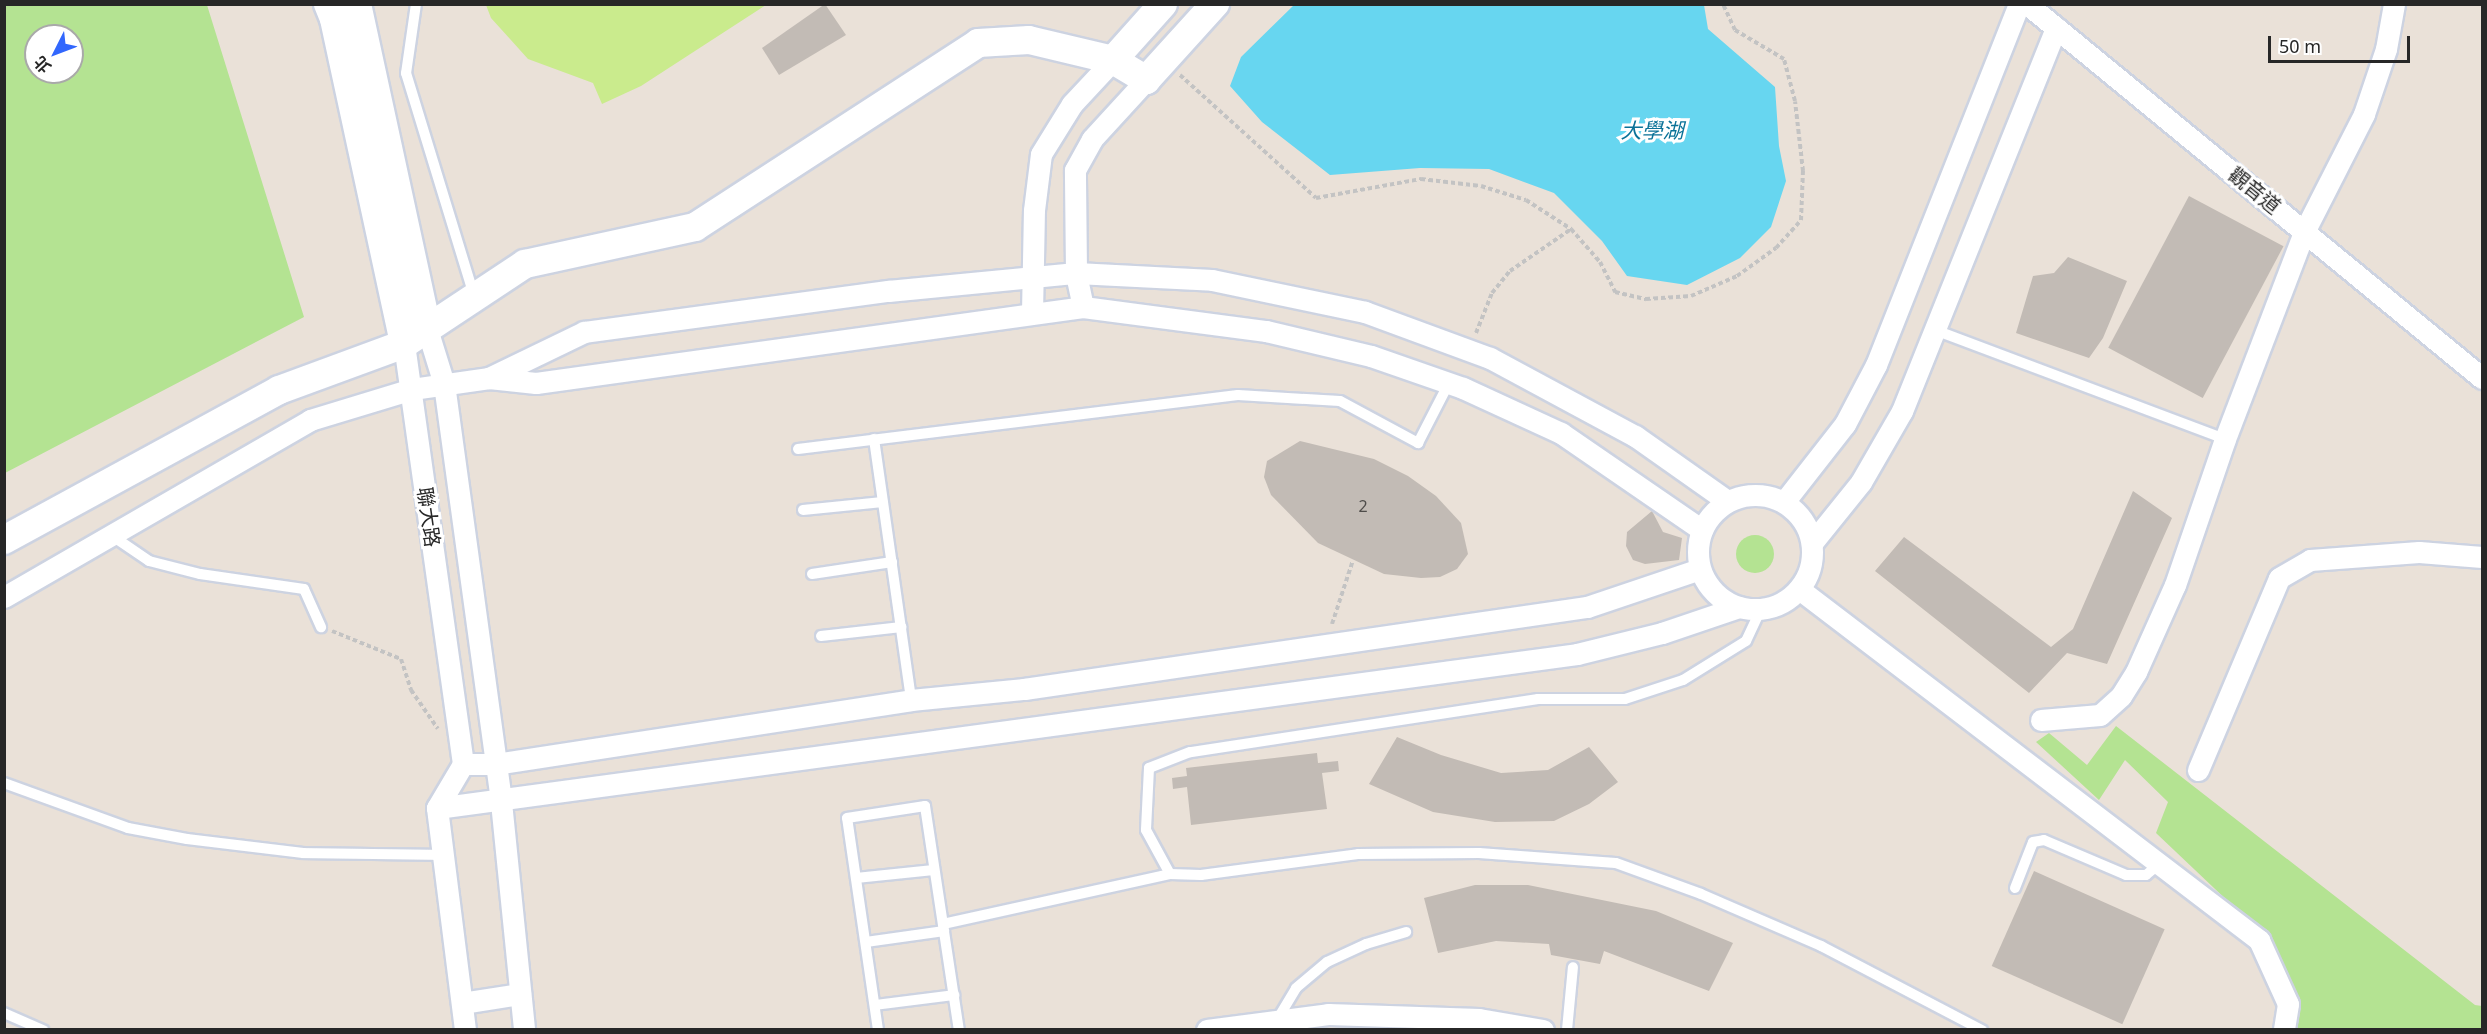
<!DOCTYPE html>
<meta charset="utf-8">
<style>
body{margin:0}
#map{position:relative;width:2487px;height:1034px;overflow:hidden;background:#eae1d8;font-family:"Noto Sans","Noto Sans TC",sans-serif}
div>[style]{position:absolute}
[style*='--x']{left:calc(var(--x)*1px);top:calc(var(--y)*1px);width:calc(var(--w)*1px);rotate:calc(var(--a)*1deg)}
.green>*{inset:0;background:#b4e392}
.round{border-radius:50%}
.pitch>*{inset:0;background:#caeb8d}
.water>*{inset:0;background:#67d6f0}
.building>*{inset:0;background:#c2bbb5;transform-origin:0 0}
.path>*{height:4px;margin-top:-2px;transform-origin:0;background:repeating-linear-gradient(90deg,#c3c3c3 0 4.5px,transparent 0 7.5px)}
.roads{filter:drop-shadow(2px 0 #cdd3e1) drop-shadow(-2px 0 #cdd3e1) drop-shadow(0 2px #cdd3e1) drop-shadow(0 -2px #cdd3e1)}
.lane>*{height:10px;margin:-5px;padding:0 5px;transform-origin:5px;border-radius:5px;background:#fff}
.street>*{height:21px;margin:-10.5px;padding:0 10.5px;transform-origin:10.5px;border-radius:10.5px;background:#fff}
.street>.ring{margin:-10.5px;padding:0;box-sizing:content-box;background:none;border:21px solid #fff;border-radius:50%}
.secondary>*{height:28px;margin:-14px;padding:0 14px;transform-origin:14px;border-radius:14px;background:#fff}
span{translate:-50% -50%;white-space:nowrap;text-align:center;line-height:1.15;-webkit-text-stroke:6px #fff;paint-order:stroke}
.number-label{font-size:16px;color:#4e4c4a}
.number-label span{-webkit-text-stroke-width:0}
.street-label{font-size:20px;color:#272727}
.water-label{font-size:21px;color:#0a7298;font-style:italic}
.frame{position:absolute;inset:0;border:6px solid #272727;pointer-events:none}
.north{position:absolute;left:24px;top:24px;width:60px;height:60px;box-sizing:border-box;background:#fff;border:2px solid #a9a9a9;border-radius:50%;rotate:228deg;font-size:16px;font-weight:700;line-height:24px;text-align:center;color:#272727}
.north::after{content:'';display:block;margin:auto;width:21px;height:27px;background:#3267fd;clip-path:polygon(50% 0,100% 100%,50% 72%,0 100%)}
.scale{position:absolute;left:2268px;top:36px;width:142px;height:27px;box-sizing:border-box;border:3px solid #272727;border-top:0;padding-left:8px;font-size:18px;line-height:21px;white-space:nowrap;color:#272727;-webkit-text-stroke:4px #fff;paint-order:stroke}
</style>
<div id="map">
<div class="green">
<i style="clip-path:polygon(evenodd,5px 4px,207px 5px,304px 317px,5px 473px,5px 4px,36px 36px,72px 36px,72px 72px,36px 72px,36px 36px)"></i>
<i class="round" style="left:1736px;top:535px;width:38px;height:38px"></i>
<i style="clip-path:polygon(2116px 726px,2475px 1005px,2482px 1006px,2482px 1029px,2287px 1029px,2294px 991px,2253px 925px,2156px 833px,2168px 802px,2125px 760px,2099px 800px,2036px 742px,2049px 733px,2087px 765px)"></i>
</div>
<div class="pitch">
<i style="clip-path:polygon(486px 5px,766px 5px,641px 86px,602px 104px,593px 83px,528px 59px,491px 18px)"></i>
</div>
<div class="water">
<i style="clip-path:polygon(1294px 5px,1704px 5px,1708px 29px,1775px 87px,1779px 146px,1786px 181px,1771px 227px,1740px 258px,1687px 285px,1627px 276px,1602px 241px,1554px 193px,1489px 169px,1420px 168px,1330px 175px,1262px 122px,1230px 86px,1241px 57px)"></i>
</div>
<div class="building">
<i style="clip-path:polygon(825px 4px,846px 35px,779px 75px,762px 48px)"></i>
<i style="left:2189px;top:196px;width:107px;height:172px;rotate:28deg"></i>
<i style="clip-path:polygon(2068px 257px,2127px 281px,2103px 338px,2089px 358px,2016px 333px,2033px 276px,2054px 273px)"></i>
<i style="clip-path:polygon(1300px 441px,1374px 459px,1408px 476px,1436px 496px,1461px 523px,1468px 554px,1457px 569px,1440px 577px,1421px 578px,1384px 574px,1318px 543px,1271px 495px,1264px 477px,1267px 461px)"></i>
<i style="clip-path:polygon(2133px 491px,2172px 518px,2107px 664px,2067px 653px,2029px 693px,1875px 571px,1904px 537px,2051px 647px,2073px 629px)"></i>
<i style="clip-path:polygon(1652px 511px,1663px 532px,1682px 538px,1679px 560px,1645px 564px,1633px 560px,1626px 546px,1627px 532px)"></i>
<i style="clip-path:polygon(1397px 737px,1441px 755px,1501px 773px,1548px 770px,1589px 747px,1618px 782px,1589px 804px,1554px 821px,1495px 822px,1433px 812px,1369px 784px)"></i>
<i style="clip-path:polygon(1317px 753px,1318px 763px,1338px 761px,1339px 771px,1322px 773px,1327px 809px,1191px 825px,1187px 787px,1173px 789px,1172px 778px,1187px 776px,1186px 768px)"></i>
<i style="left:2034px;top:871px;width:143px;height:104px;rotate:24deg"></i>
<i style="clip-path:polygon(1475px 885px,1528px 885px,1656px 911px,1733px 943px,1709px 991px,1604px 951px,1600px 964px,1551px 955px,1549px 944px,1496px 941px,1438px 953px,1424px 898px)"></i>
</div>
<div class="path">
<i style="--x:1180;--y:75;--w:183;--a:42.1"></i>
<i style="--x:1316;--y:198;--w:107;--a:-10.3"></i>
<i style="--x:1421;--y:179;--w:60;--a:6.7"></i>
<i style="--x:1481;--y:186;--w:47;--a:17.3"></i>
<i style="--x:1526;--y:200;--w:54;--a:32.8"></i>
<i style="--x:1571;--y:229;--w:44;--a:48.7"></i>
<i style="--x:1600;--y:262;--w:34;--a:63"></i>
<i style="--x:1615;--y:292;--w:32;--a:13"></i>
<i style="--x:1646;--y:299;--w:45;--a:-3.8"></i>
<i style="--x:1691;--y:296;--w:50;--a:-23.5"></i>
<i style="--x:1737;--y:276;--w:48;--a:-35.7"></i>
<i style="--x:1776;--y:248;--w:38;--a:-48"></i>
<i style="--x:1801;--y:220;--w:49;--a:-87.7"></i>
<i style="--x:1803;--y:171;--w:70;--a:-96.5"></i>
<i style="--x:1795;--y:101;--w:43;--a:-104.7"></i>
<i style="--x:1784;--y:59;--w:57;--a:-149.4"></i>
<i style="--x:1735;--y:30;--w:29;--a:-115"></i>
<i style="--x:1476;--y:333;--w:43;--a:-68.2"></i>
<i style="--x:1492;--y:293;--w:28;--a:-51"></i>
<i style="--x:1510;--y:271;--w:74;--a:-34.5"></i>
<i style="--x:1332;--y:624;--w:67;--a:-71.8"></i>
<i style="--x:332;--y:631;--w:74;--a:22.1"></i>
<i style="--x:401;--y:659;--w:33;--a:72"></i>
<i style="--x:411;--y:690;--w:47;--a:55.3"></i>
</div>
<div class="roads">
<div class="lane">
<i style="--x:416;--y:4;--w:70;--a:98.2"></i>
<i style="--x:406;--y:73;--w:233;--a:73"></i>
<i style="--x:1935;--y:330;--w:310;--a:20.6"></i>
<i style="--x:874;--y:439;--w:264;--a:81.9"></i>
<i style="--x:798;--y:449;--w:443;--a:-7"></i>
<i style="--x:1238;--y:395;--w:102;--a:3.4"></i>
<i style="--x:1340;--y:401;--w:89;--a:28.3"></i>
<i style="--x:1418;--y:443;--w:68;--a:-62.7"></i>
<i style="--x:803;--y:510;--w:80;--a:-5.7"></i>
<i style="--x:111;--y:535;--w:46;--a:34.4"></i>
<i style="--x:149;--y:561;--w:53;--a:14.3"></i>
<i style="--x:200;--y:574;--w:105;--a:8.2"></i>
<i style="--x:304;--y:589;--w:42;--a:65.9"></i>
<i style="--x:812;--y:574;--w:81;--a:-8.5"></i>
<i style="--x:1761;--y:609;--w:35;--a:115"></i>
<i style="--x:1746;--y:641;--w:74;--a:148.2"></i>
<i style="--x:1683;--y:680;--w:61;--a:161.9"></i>
<i style="--x:1625;--y:699;--w:87;--a:180"></i>
<i style="--x:1538;--y:699;--w:352;--a:171.3"></i>
<i style="--x:1190;--y:752;--w:44;--a:158.7"></i>
<i style="--x:1149;--y:768;--w:62;--a:92.8"></i>
<i style="--x:1146;--y:830;--w:50;--a:61.4"></i>
<i style="--x:1170;--y:874;--w:31;--a:2"></i>
<i style="--x:1201;--y:875;--w:158;--a:-7.6"></i>
<i style="--x:1358;--y:854;--w:121;--a:-0.5"></i>
<i style="--x:1479;--y:853;--w:137;--a:4.2"></i>
<i style="--x:1616;--y:863;--w:90;--a:20"></i>
<i style="--x:1701;--y:894;--w:131;--a:23.4"></i>
<i style="--x:1821;--y:946;--w:182;--a:27.6"></i>
<i style="--x:821;--y:636;--w:81;--a:-6.4"></i>
<i style="--x:4;--y:783;--w:132;--a:19.9"></i>
<i style="--x:128;--y:828;--w:60;--a:10.6"></i>
<i style="--x:187;--y:839;--w:117;--a:6.9"></i>
<i style="--x:303;--y:853;--w:140;--a:0.8"></i>
<i style="--x:856;--y:878;--w:78;--a:-5.9"></i>
<i style="--x:2015;--y:888;--w:49;--a:-68.6"></i>
<i style="--x:2033;--y:842;--w:11;--a:-10"></i>
<i style="--x:2044;--y:840;--w:89;--a:23.1"></i>
<i style="--x:2126;--y:875;--w:20;--a:0"></i>
<i style="--x:2146;--y:875;--w:17;--a:-40"></i>
<i style="--x:943;--y:924;--w:232;--a:-12.4"></i>
<i style="--x:866;--y:942;--w:79;--a:-8"></i>
<i style="--x:875;--y:1005;--w:80;--a:-7.2"></i>
<i style="--x:4;--y:1013;--w:43;--a:23.6"></i>
<i style="--x:1277;--y:1020;--w:37;--a:-59"></i>
<i style="--x:1296;--y:988;--w:40;--a:-40"></i>
<i style="--x:1327;--y:962;--w:43;--a:-24.8"></i>
<i style="--x:1366;--y:944;--w:42;--a:-16.7"></i>
<i style="--x:878;--y:1030;--w:214;--a:-98.3"></i>
<i style="--x:847;--y:818;--w:79;--a:-8.7"></i>
<i style="--x:925;--y:806;--w:227;--a:81.4"></i>
<i style="--x:1567;--y:1030;--w:63;--a:-84.6"></i>
</div>
<div class="street">
<i style="--x:2027;--y:4;--w:589;--a:39.42"></i>
<i style="--x:1083;--y:307;--w:35;--a:-102"></i>
<i style="--x:1076;--y:273;--w:103;--a:-90.6"></i>
<i style="--x:1075;--y:170;--w:35;--a:-61"></i>
<i style="--x:1092;--y:139;--w:80;--a:-47.5"></i>
<i style="--x:1032;--y:313;--w:103;--a:-88.9"></i>
<i style="--x:1034;--y:210;--w:56;--a:-82.9"></i>
<i style="--x:1041;--y:154;--w:59;--a:-58.2"></i>
<i style="--x:1072;--y:104;--w:60;--a:-47"></i>
<i style="--x:427;--y:329;--w:58;--a:72.8"></i>
<i style="--x:444;--y:384;--w:422;--a:82.2"></i>
<i style="--x:501;--y:802;--w:229;--a:84.2"></i>
<i style="--x:404;--y:344;--w:424;--a:82"></i>
<i style="--x:463;--y:764;--w:51;--a:120.6"></i>
<i style="--x:437;--y:808;--w:224;--a:82.8"></i>
<i style="--x:489;--y:378;--w:106;--a:-25.8"></i>
<i style="--x:584;--y:332;--w:307;--a:-7.7"></i>
<i style="--x:888;--y:291;--w:189;--a:-5.5"></i>
<i style="--x:1076;--y:273;--w:136;--a:2.9"></i>
<i style="--x:1212;--y:280;--w:156;--a:11.8"></i>
<i style="--x:1365;--y:312;--w:133;--a:20.2"></i>
<i style="--x:1490;--y:358;--w:165;--a:28.3"></i>
<i style="--x:1635;--y:436;--w:113;--a:35.2"></i>
<i class="ring" style="left:1698px;top:495px;width:93px;height:93px"></i>
<i style="--x:1784;--y:502;--w:99;--a:-52"></i>
<i style="--x:1845;--y:424;--w:67;--a:-62.3"></i>
<i style="--x:1876;--y:365;--w:388;--a:-68.4"></i>
<i style="--x:1812;--y:543;--w:78;--a:-51.2"></i>
<i style="--x:1861;--y:482;--w:82;--a:-60"></i>
<i style="--x:1902;--y:411;--w:413;--a:-68.1"></i>
<i style="--x:1799;--y:589;--w:579;--a:37.35"></i>
<i style="--x:2259;--y:940;--w:70;--a:65.6"></i>
<i style="--x:2288;--y:1004;--w:26;--a:99"></i>
<i style="--x:4;--y:597;--w:354;--a:-30"></i>
<i style="--x:310;--y:420;--w:107;--a:-16.9"></i>
<i style="--x:412;--y:389;--w:78;--a:-8.1"></i>
<i style="--x:489;--y:378;--w:47;--a:6.1"></i>
<i style="--x:536;--y:383;--w:552;--a:-7.91"></i>
<i style="--x:1083;--y:307;--w:185;--a:7.5"></i>
<i style="--x:1266;--y:331;--w:108;--a:13.4"></i>
<i style="--x:1371;--y:356;--w:97;--a:19.2"></i>
<i style="--x:1463;--y:388;--w:108;--a:24.7"></i>
<i style="--x:1561;--y:433;--w:171;--a:34.5"></i>
<i style="--x:2041;--y:720;--w:59;--a:-4.8"></i>
<i style="--x:2100;--y:715;--w:28;--a:-42"></i>
<i style="--x:2121;--y:696;--w:28;--a:-58"></i>
<i style="--x:2136;--y:672;--w:95;--a:-65.9"></i>
<i style="--x:2175;--y:585;--w:154;--a:-71.1"></i>
<i style="--x:2225;--y:439;--w:224;--a:-69.1"></i>
<i style="--x:2305;--y:230;--w:130;--a:-63"></i>
<i style="--x:2364;--y:114;--w:69;--a:-71.3"></i>
<i style="--x:2386;--y:49;--w:46;--a:-79.9"></i>
<i style="--x:463;--y:764;--w:32;--a:0"></i>
<i style="--x:495;--y:764;--w:421;--a:-8.7"></i>
<i style="--x:911;--y:700;--w:114;--a:-5.6"></i>
<i style="--x:1024;--y:689;--w:569;--a:-8.29"></i>
<i style="--x:1587;--y:607;--w:119;--a:-18.6"></i>
<i style="--x:2198;--y:770;--w:208;--a:-67.1"></i>
<i style="--x:2279;--y:578;--w:36;--a:-30"></i>
<i style="--x:2310;--y:560;--w:109;--a:-4.2"></i>
<i style="--x:2419;--y:552;--w:63;--a:4.5"></i>
<i style="--x:437;--y:808;--w:1150;--a:-7.69"></i>
<i style="--x:1577;--y:654;--w:88;--a:-13.9"></i>
<i style="--x:1662;--y:633;--w:81;--a:-18.7"></i>
<i style="--x:462;--y:1003;--w:59;--a:-8.8"></i>
<i style="--x:1207;--y:1030;--w:122;--a:-7.5"></i>
<i style="--x:1328;--y:1014;--w:151;--a:1.9"></i>
<i style="--x:1479;--y:1019;--w:65;--a:9.8"></i>
</div>
<div class="secondary">
<i style="--x:328;--y:4;--w:16;--a:68"></i>
<i style="--x:334;--y:19;--w:332;--a:77.8"></i>
<i style="--x:357;--y:4;--w:332;--a:77.8"></i>
<i style="--x:1113;--y:60;--w:75;--a:-48.2"></i>
<i style="--x:4;--y:540;--w:313;--a:-28.6"></i>
<i style="--x:279;--y:390;--w:133;--a:-20.2"></i>
<i style="--x:404;--y:344;--w:145;--a:-33.5"></i>
<i style="--x:525;--y:264;--w:174;--a:-12.3"></i>
<i style="--x:695;--y:227;--w:338;--a:-33"></i>
<i style="--x:978;--y:43;--w:51;--a:-3.4"></i>
<i style="--x:1029;--y:40;--w:86;--a:13.4"></i>
<i style="--x:1113;--y:60;--w:39;--a:31"></i>
<i style="--x:1146;--y:80;--w:103;--a:-47.8"></i>
</div>
</div>
<div class="number-label">
<span style="left:1363px;top:506px">2</span>
</div>
<div class="street-label">
<span style="left:2255px;top:190px;rotate:39deg">觀音道</span>
<span style="left:429px;top:517px;rotate:82deg">聯大路</span>
</div>
<div class="water-label">
<span style="left:1652px;top:130px">大學湖</span>
</div>
<div class="frame"></div>
<div class="north">北</div>
<div class="scale">50 m</div>
</div>
